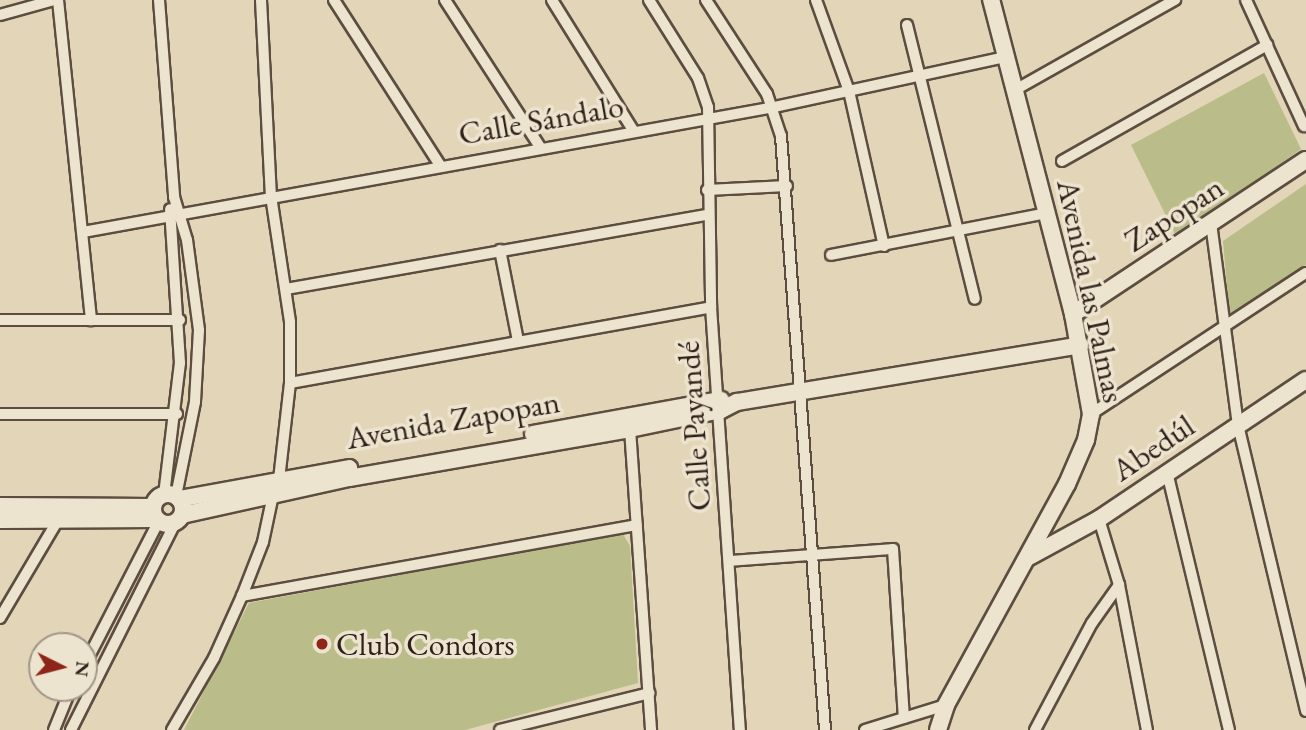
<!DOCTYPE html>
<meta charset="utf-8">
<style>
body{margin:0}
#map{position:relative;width:1306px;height:730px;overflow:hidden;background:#e3d5b7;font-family:"EB Garamond",serif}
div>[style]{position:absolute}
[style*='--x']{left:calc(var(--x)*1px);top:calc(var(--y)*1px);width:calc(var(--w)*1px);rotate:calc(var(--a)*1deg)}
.green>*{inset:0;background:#babc8a}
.roads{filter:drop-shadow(2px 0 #5c4d40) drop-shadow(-2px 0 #5c4d40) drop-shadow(0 2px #5c4d40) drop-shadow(0 -2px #5c4d40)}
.street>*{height:10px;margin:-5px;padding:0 5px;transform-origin:5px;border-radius:5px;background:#ede4d0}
.secondary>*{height:16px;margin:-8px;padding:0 8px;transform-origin:8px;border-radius:8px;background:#ede4d0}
.secondary>.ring{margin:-8px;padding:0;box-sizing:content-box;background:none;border:16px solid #ede4d0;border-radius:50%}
.dots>*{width:19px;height:19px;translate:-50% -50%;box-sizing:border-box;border:4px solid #ede4d0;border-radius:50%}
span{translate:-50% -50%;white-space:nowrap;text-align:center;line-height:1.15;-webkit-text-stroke:7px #ede4d0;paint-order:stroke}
.street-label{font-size:32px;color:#2f2019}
.poi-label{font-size:32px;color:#2f2019}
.left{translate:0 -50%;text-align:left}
.north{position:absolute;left:28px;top:632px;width:70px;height:70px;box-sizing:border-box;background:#ede4d0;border:2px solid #a19687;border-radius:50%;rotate:96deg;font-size:19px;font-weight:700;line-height:28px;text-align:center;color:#2f2019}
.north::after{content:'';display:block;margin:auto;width:24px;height:32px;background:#8f2418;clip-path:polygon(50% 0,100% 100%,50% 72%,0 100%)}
</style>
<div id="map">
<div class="green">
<i style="clip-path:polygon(1264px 73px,1301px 149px,1177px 238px,1131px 145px)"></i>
<i style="clip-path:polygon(1306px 184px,1306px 265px,1230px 319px,1223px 241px)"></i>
<i style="clip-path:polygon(623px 534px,630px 546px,638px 683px,465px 730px,184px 730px,249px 603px)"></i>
</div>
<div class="roads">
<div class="street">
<i style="--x:58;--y:0;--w:322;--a:84.1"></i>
<i style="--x:159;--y:0;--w:198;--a:85.6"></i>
<i style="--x:174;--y:197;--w:45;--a:73.2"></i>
<i style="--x:187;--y:240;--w:91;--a:82.4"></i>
<i style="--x:199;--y:330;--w:72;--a:93.2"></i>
<i style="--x:195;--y:402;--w:96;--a:101.4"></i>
<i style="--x:261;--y:0;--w:196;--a:87.1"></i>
<i style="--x:271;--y:196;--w:127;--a:81.4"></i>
<i style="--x:290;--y:322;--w:61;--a:90"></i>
<i style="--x:290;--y:383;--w:98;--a:96.5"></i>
<i style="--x:334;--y:0;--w:196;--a:57.3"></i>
<i style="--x:445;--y:0;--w:175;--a:57.1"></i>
<i style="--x:552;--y:0;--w:153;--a:58.1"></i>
<i style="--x:649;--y:0;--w:92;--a:57.9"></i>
<i style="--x:698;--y:78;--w:31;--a:71"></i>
<i style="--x:708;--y:107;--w:200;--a:89.1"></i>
<i style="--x:711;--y:307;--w:424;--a:86.1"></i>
<i style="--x:706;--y:0;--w:112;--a:57"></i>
<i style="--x:767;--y:94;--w:44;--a:71.6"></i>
<i style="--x:781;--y:136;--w:596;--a:85.76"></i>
<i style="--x:816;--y:0;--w:97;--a:70.1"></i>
<i style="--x:849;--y:91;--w:159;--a:77.3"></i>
<i style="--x:1246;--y:0;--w:139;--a:65.3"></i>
<i style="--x:0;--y:15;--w:56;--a:-15.5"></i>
<i style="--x:907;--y:25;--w:282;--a:76.1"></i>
<i style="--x:1015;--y:90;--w:184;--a:-29.4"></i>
<i style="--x:1062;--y:161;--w:236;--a:-29.5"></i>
<i style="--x:707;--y:190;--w:80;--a:-2.9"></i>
<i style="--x:1211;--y:223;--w:204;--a:82.4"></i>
<i style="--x:1238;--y:425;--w:294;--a:76.6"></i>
<i style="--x:83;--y:232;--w:702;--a:-10.25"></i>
<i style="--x:774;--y:107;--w:237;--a:-12.2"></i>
<i style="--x:500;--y:250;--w:93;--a:78.8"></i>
<i style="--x:831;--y:255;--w:221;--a:-11"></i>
<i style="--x:286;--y:289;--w:427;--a:-10"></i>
<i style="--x:0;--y:320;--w:180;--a:0"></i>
<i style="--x:290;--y:383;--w:428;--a:-10.2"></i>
<i style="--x:0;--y:414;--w:177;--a:0"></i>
<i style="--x:1091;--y:414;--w:257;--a:-33.3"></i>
<i style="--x:630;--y:429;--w:302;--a:86"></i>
<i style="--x:1167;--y:472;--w:265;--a:76.5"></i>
<i style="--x:164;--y:495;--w:133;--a:-83.1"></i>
<i style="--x:180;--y:363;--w:154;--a:-93.7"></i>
<i style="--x:1099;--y:519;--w:69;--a:73.1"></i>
<i style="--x:1119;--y:585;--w:148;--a:79.1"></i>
<i style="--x:729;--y:561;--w:164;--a:-4.2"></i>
<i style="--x:893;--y:549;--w:169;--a:86.3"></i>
<i style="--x:242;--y:596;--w:401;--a:-10.2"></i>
<i style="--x:0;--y:618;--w:114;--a:-59.4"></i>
<i style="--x:84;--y:666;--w:163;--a:-62.7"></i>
<i style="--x:54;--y:730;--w:45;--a:-68"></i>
<i style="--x:71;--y:730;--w:232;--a:-63.3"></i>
<i style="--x:172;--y:730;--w:83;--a:-59.7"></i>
<i style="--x:214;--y:658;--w:68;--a:-65.7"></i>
<i style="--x:242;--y:596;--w:58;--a:-68.7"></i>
<i style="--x:263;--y:542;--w:48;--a:-78"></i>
<i style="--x:500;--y:730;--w:154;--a:-13.9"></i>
<i style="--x:865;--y:730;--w:85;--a:-17.2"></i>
<i style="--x:1035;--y:730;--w:121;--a:-62"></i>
<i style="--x:1092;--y:623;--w:47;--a:-54.6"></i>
</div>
<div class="secondary">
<i style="--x:1073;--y:314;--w:279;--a:-33.5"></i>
<i style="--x:533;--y:434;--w:191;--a:-10.3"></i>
<i class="ring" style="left:153px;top:494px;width:14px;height:14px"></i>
<i style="--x:179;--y:499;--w:173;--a:-10.3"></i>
<i style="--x:0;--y:506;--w:153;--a:0.4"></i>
<i style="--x:182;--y:515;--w:171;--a:-12.5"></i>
<i style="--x:349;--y:478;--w:285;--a:-9.9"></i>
<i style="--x:630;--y:429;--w:93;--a:-11.8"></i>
<i style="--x:721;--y:410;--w:18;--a:-27"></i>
<i style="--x:737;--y:402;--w:348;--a:-9.4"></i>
<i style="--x:0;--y:520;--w:156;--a:-0.4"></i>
<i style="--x:1029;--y:557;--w:80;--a:-28.5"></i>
<i style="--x:1099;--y:519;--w:249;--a:-33.9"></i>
<i style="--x:938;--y:730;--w:26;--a:-72"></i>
<i style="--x:946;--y:705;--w:252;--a:-61.3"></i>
<i style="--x:1067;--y:484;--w:48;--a:-66.6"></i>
<i style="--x:1086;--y:440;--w:26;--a:-79"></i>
<i style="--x:1091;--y:414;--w:102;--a:-100.2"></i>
<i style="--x:1073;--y:314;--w:325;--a:-104.6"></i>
</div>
</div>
<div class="dots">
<i style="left:322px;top:644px;background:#8f2418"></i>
</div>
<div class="street-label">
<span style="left:541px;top:120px;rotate:-10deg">Calle Sándalo</span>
<span style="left:1174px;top:214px;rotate:-33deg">Zapopan</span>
<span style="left:1091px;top:291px;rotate:78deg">Avenida las Palmas</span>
<span style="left:453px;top:420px;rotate:-10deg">Avenida Zapopan</span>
<span style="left:694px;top:426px;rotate:-94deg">Calle Payandé</span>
<span style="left:1153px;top:448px;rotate:-34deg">Abedúl</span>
</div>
<div class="poi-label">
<span class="left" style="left:336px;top:644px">Club Condors</span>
</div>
<div class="north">N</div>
</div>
